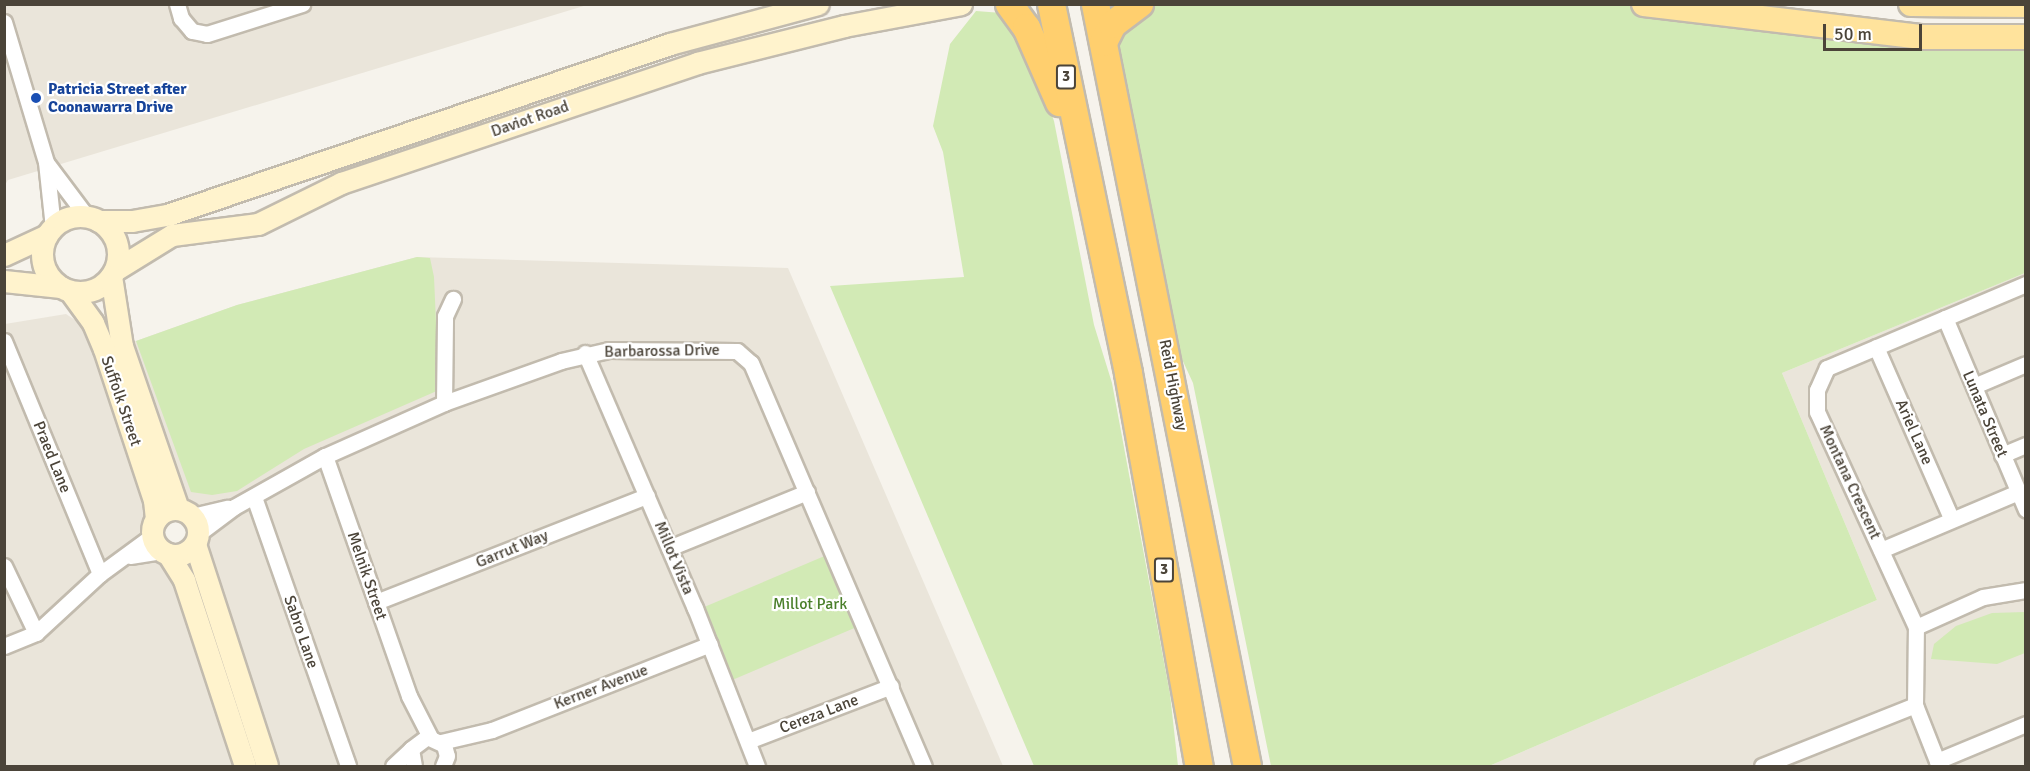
<!DOCTYPE html>
<style>
body{margin:0}
#map{position:relative;width:2030px;height:771px;overflow:hidden;background:#f6f3ec;font-family:Signika,sans-serif}
div>[style]{position:absolute}
[style*='--x']{left:calc(var(--x)*1px);top:calc(var(--y)*1px);width:calc(var(--w)*1px);rotate:calc(var(--a)*1deg)}
.residential>*{inset:0;background:#eae5da}
.green>*{inset:0;background:#d2eab5;transform-origin:0 0}
.roads{filter:drop-shadow(2px 0 #c2bbae) drop-shadow(-2px 0 #c2bbae) drop-shadow(0 2px #c2bbae) drop-shadow(0 -2px #c2bbae)}
.street>*{height:15px;margin:-7.5px;padding:0 7.5px;transform-origin:7.5px;border-radius:7.5px;background:#fff}
.secondary>*{height:21px;margin:-10.5px;padding:0 10.5px;transform-origin:10.5px;border-radius:10.5px;background:#fff3cd}
.secondary>.ring{margin:-10.5px;padding:0;box-sizing:content-box;background:none;border:21px solid #fff3cd;border-radius:50%}
.primary>*{height:24px;margin:-12px;padding:0 12px;transform-origin:12px;border-radius:12px;background:#ffe39c}
.highway>*{height:27px;margin:-13.5px;padding:0 13.5px;transform-origin:13.5px;border-radius:13.5px;background:#ffcf6e}
.dots>*{width:16px;height:16px;translate:-50% -50%;box-sizing:border-box;border:3px solid #fff;border-radius:50%}
span{translate:-50% -50%;white-space:nowrap;text-align:center;line-height:1.15;-webkit-text-stroke:4.5px #fff;paint-order:stroke}
.shield-label span{padding:2px 4px;background:#fff;border:2px solid;border-radius:4px;-webkit-text-stroke-width:0}
.shield-label{font-size:15px;color:#4b4439;font-weight:700}
.transit-label{font-size:16px;color:#164399;font-weight:700}
.left{translate:0 -50%;text-align:left}
.street-label{font-size:16px;color:#4b4439}
.park-label{font-size:16px;color:#4a7f2a}
.frame{position:absolute;inset:0;border:6px solid #4b4439;pointer-events:none}
.scale{position:absolute;left:1823px;top:24px;width:99px;height:27px;box-sizing:border-box;border:3px solid #4b4439;border-top:0;padding-left:8px;font-size:18px;line-height:21px;white-space:nowrap;color:#4b4439;-webkit-text-stroke:4px #fff;paint-order:stroke}
</style>
<div id="map">
<div class="residential">
<i style="clip-path:polygon(5px 5px,587px 5px,8px 180px,5px 185px)"></i>
<i style="clip-path:polygon(417px 257px,788px 268px,1003px 766px,267px 766px,196px 522px,186px 512px,122px 346px,237px 305px)"></i>
<i style="clip-path:polygon(2025px 273px,2025px 766px,1489px 766px,1877px 600px,1782px 373px)"></i>
<i style="clip-path:polygon(66px 314px,84px 326px,154px 500px,154px 541px,162px 551px,243px 766px,5px 766px,5px 324px)"></i>
</div>
<div class="green">
<i style="clip-path:polygon(1141px 4px,1637px 4px,2025px 35px,2025px 273px,1782px 373px,1877px 600px,1489px 766px,1271px 766px,1193px 383px,1181px 357px,1107px 31px)"></i>
<i style="clip-path:polygon(976px 11px,1002px 13px,1027px 48px,1054px 121px,1094px 325px,1112px 383px,1170px 694px,1178px 766px,1034px 766px,830px 286px,964px 277px,943px 152px,933px 126px,950px 44px)"></i>
<i style="clip-path:polygon(417px 257px,430px 258px,434px 277px,439px 390px,304px 449px,237px 491px,212px 495px,191px 492px,136px 341px,237px 305px)"></i>
<i style="left:834px;top:552px;width:78px;height:150px;rotate:67deg"></i>
<i style="clip-path:polygon(2025px 612px,2025px 653px,1997px 664px,1931px 659px,1934px 644px,1956px 626px,1992px 613px)"></i>
</div>
<div class="roads">
<div class="street">
<i style="--x:177;--y:4;--w:15;--a:74"></i>
<i style="--x:181;--y:18;--w:17;--a:50"></i>
<i style="--x:192;--y:31;--w:15;--a:11"></i>
<i style="--x:207;--y:34;--w:100;--a:-17.5"></i>
<i style="--x:4;--y:22;--w:146;--a:73.3"></i>
<i style="--x:46;--y:162;--w:66;--a:83.9"></i>
<i style="--x:48;--y:165;--w:65;--a:53.1"></i>
<i style="--x:1945;--y:318;--w:208;--a:67.1"></i>
<i style="--x:4;--y:341;--w:252;--a:67.6"></i>
<i style="--x:1876;--y:347;--w:187;--a:66.3"></i>
<i style="--x:585;--y:353;--w:278;--a:66.7"></i>
<i style="--x:695;--y:608;--w:170;--a:68.6"></i>
<i style="--x:1974;--y:386;--w:56;--a:-22.9"></i>
<i style="--x:444;--y:403;--w:87;--a:-89.3"></i>
<i style="--x:445;--y:316;--w:19;--a:-65"></i>
<i style="--x:2002;--y:455;--w:26;--a:-23"></i>
<i style="--x:325;--y:456;--w:254;--a:70.7"></i>
<i style="--x:409;--y:696;--w:46;--a:62.9"></i>
<i style="--x:254;--y:497;--w:285;--a:70.7"></i>
<i style="--x:192;--y:516;--w:37;--a:-13"></i>
<i style="--x:198;--y:534;--w:45;--a:-36.9"></i>
<i style="--x:234;--y:507;--w:104;--a:-29.3"></i>
<i style="--x:325;--y:456;--w:130;--a:-24"></i>
<i style="--x:444;--y:403;--w:124;--a:-19.7"></i>
<i style="--x:561;--y:361;--w:49;--a:-12.9"></i>
<i style="--x:609;--y:350;--w:128;--a:0.4"></i>
<i style="--x:737;--y:351;--w:18;--a:41"></i>
<i style="--x:751;--y:363;--w:439;--a:66.8"></i>
<i style="--x:669;--y:548;--w:149;--a:-22.1"></i>
<i style="--x:1881;--y:550;--w:149;--a:-22.9"></i>
<i style="--x:130;--y:556;--w:32;--a:-9"></i>
<i style="--x:4;--y:566;--w:74;--a:64.5"></i>
<i style="--x:376;--y:602;--w:291;--a:-21.4"></i>
<i style="--x:1916;--y:627;--w:73;--a:-24.1"></i>
<i style="--x:1983;--y:597;--w:44;--a:-9.2"></i>
<i style="--x:4;--y:646;--w:35;--a:-22"></i>
<i style="--x:36;--y:633;--w:87;--a:-42.7"></i>
<i style="--x:100;--y:574;--w:66;--a:-36.3"></i>
<i style="--x:748;--y:741;--w:153;--a:-21"></i>
<i style="--x:441;--y:742;--w:52;--a:-13.2"></i>
<i style="--x:492;--y:730;--w:234;--a:-21.5"></i>
<i style="--x:1937;--y:761;--w:96;--a:-22.6"></i>
<i style="--x:393;--y:766;--w:25;--a:-43"></i>
<i style="--x:414;--y:766;--w:17;--a:-100"></i>
<i style="--x:411;--y:749;--w:20;--a:-37"></i>
<i style="--x:427;--y:737;--w:19;--a:25"></i>
<i style="--x:444;--y:745;--w:11;--a:75"></i>
<i style="--x:447;--y:756;--w:11;--a:112"></i>
<i style="--x:1762;--y:766;--w:165;--a:-21.7"></i>
<i style="--x:1939;--y:766;--w:66;--a:-111.5"></i>
<i style="--x:1915;--y:705;--w:78;--a:-89.3"></i>
<i style="--x:1916;--y:627;--w:237;--a:-114.7"></i>
<i style="--x:1817;--y:412;--w:22;--a:-90"></i>
<i style="--x:1817;--y:390;--w:24;--a:-66"></i>
<i style="--x:1827;--y:368;--w:216;--a:-22.9"></i>
</div>
<div class="secondary">
<i class="ring" style="left:42px;top:216px;width:55px;height:55px"></i>
<i style="--x:99;--y:221;--w:33;--a:0"></i>
<i style="--x:132;--y:221;--w:39;--a:-10"></i>
<i style="--x:170;--y:214;--w:528;--a:-18.78"></i>
<i style="--x:670;--y:44;--w:153;--a:-15.1"></i>
<i style="--x:4;--y:255;--w:47;--a:-24.9"></i>
<i style="--x:115;--y:270;--w:67;--a:-31.6"></i>
<i style="--x:172;--y:235;--w:87;--a:-7.3"></i>
<i style="--x:258;--y:224;--w:93;--a:-26.3"></i>
<i style="--x:341;--y:183;--w:376;--a:-18.6"></i>
<i style="--x:697;--y:63;--w:152;--a:-14.1"></i>
<i style="--x:844;--y:26;--w:119;--a:-10.6"></i>
<i style="--x:111;--y:276;--w:71;--a:81.1"></i>
<i style="--x:122;--y:346;--w:172;--a:71"></i>
<i style="--x:4;--y:281;--w:57;--a:6"></i>
<i style="--x:70;--y:291;--w:39;--a:54"></i>
<i style="--x:93;--y:323;--w:28;--a:67"></i>
<i style="--x:104;--y:349;--w:159;--a:71.7"></i>
<i style="--x:154;--y:500;--w:19;--a:84"></i>
<i class="ring" style="left:152px;top:509px;width:25px;height:25px"></i>
<i style="--x:195;--y:544;--w:233;--a:72"></i>
<i style="--x:168;--y:554;--w:31;--a:58"></i>
<i style="--x:184;--y:580;--w:196;--a:71.8"></i>
</div>
<div class="primary">
<i style="--x:1644;--y:4;--w:278;--a:6.8"></i>
<i style="--x:1920;--y:37;--w:106;--a:0"></i>
<i style="--x:1911;--y:4;--w:115;--a:0.5"></i>
</div>
<div class="highway">
<i style="--x:1009;--y:4;--w:29;--a:54"></i>
<i style="--x:1026;--y:27;--w:82;--a:66.3"></i>
<i style="--x:1051;--y:4;--w:377;--a:78.2"></i>
<i style="--x:1128;--y:373;--w:399;--a:79.8"></i>
<i style="--x:1095;--y:4;--w:777;--a:78.72"></i>
<i style="--x:1103;--y:42;--w:20;--a:-63"></i>
<i style="--x:1112;--y:24;--w:34;--a:-37"></i>
</div>
</div>
<div class="dots">
<i style="left:36px;top:98px;background:#1a4fb4"></i>
</div>
<div class="shield-label">
<span style="left:1066px;top:77px">3</span>
<span style="left:1164px;top:570px">3</span>
</div>
<div class="transit-label">
<span class="left" style="left:48px;top:98px">Patricia Street after<br>Coonawarra Drive</span>
</div>
<div class="street-label">
<span style="left:530px;top:119px;rotate:-19deg">Daviot Road</span>
<span style="left:662px;top:351px;rotate:-1deg">Barbarossa Drive</span>
<span style="left:1173px;top:385px;rotate:79deg">Reid Highway</span>
<span style="left:121px;top:401px;rotate:71deg">Suffolk Street</span>
<span style="left:1985px;top:414px;rotate:67deg">Lunata Street</span>
<span style="left:1914px;top:432px;rotate:66deg">Ariel Lane</span>
<span style="left:52px;top:457px;rotate:68deg">Praed Lane</span>
<span style="left:1850px;top:482px;rotate:65deg">Montana Crescent</span>
<span style="left:512px;top:549px;rotate:-22deg">Garrut Way</span>
<span style="left:674px;top:558px;rotate:67deg">Millot Vista</span>
<span style="left:367px;top:576px;rotate:71deg">Melnik Street</span>
<span style="left:301px;top:632px;rotate:71deg">Sabro Lane</span>
<span style="left:601px;top:687px;rotate:-21deg">Kerner Avenue</span>
<span style="left:819px;top:714px;rotate:-21deg">Cereza Lane</span>
</div>
<div class="park-label">
<span style="left:810px;top:604px">Millot Park</span>
</div>
<div class="frame"></div>
<div class="scale">50 m</div>
</div>
